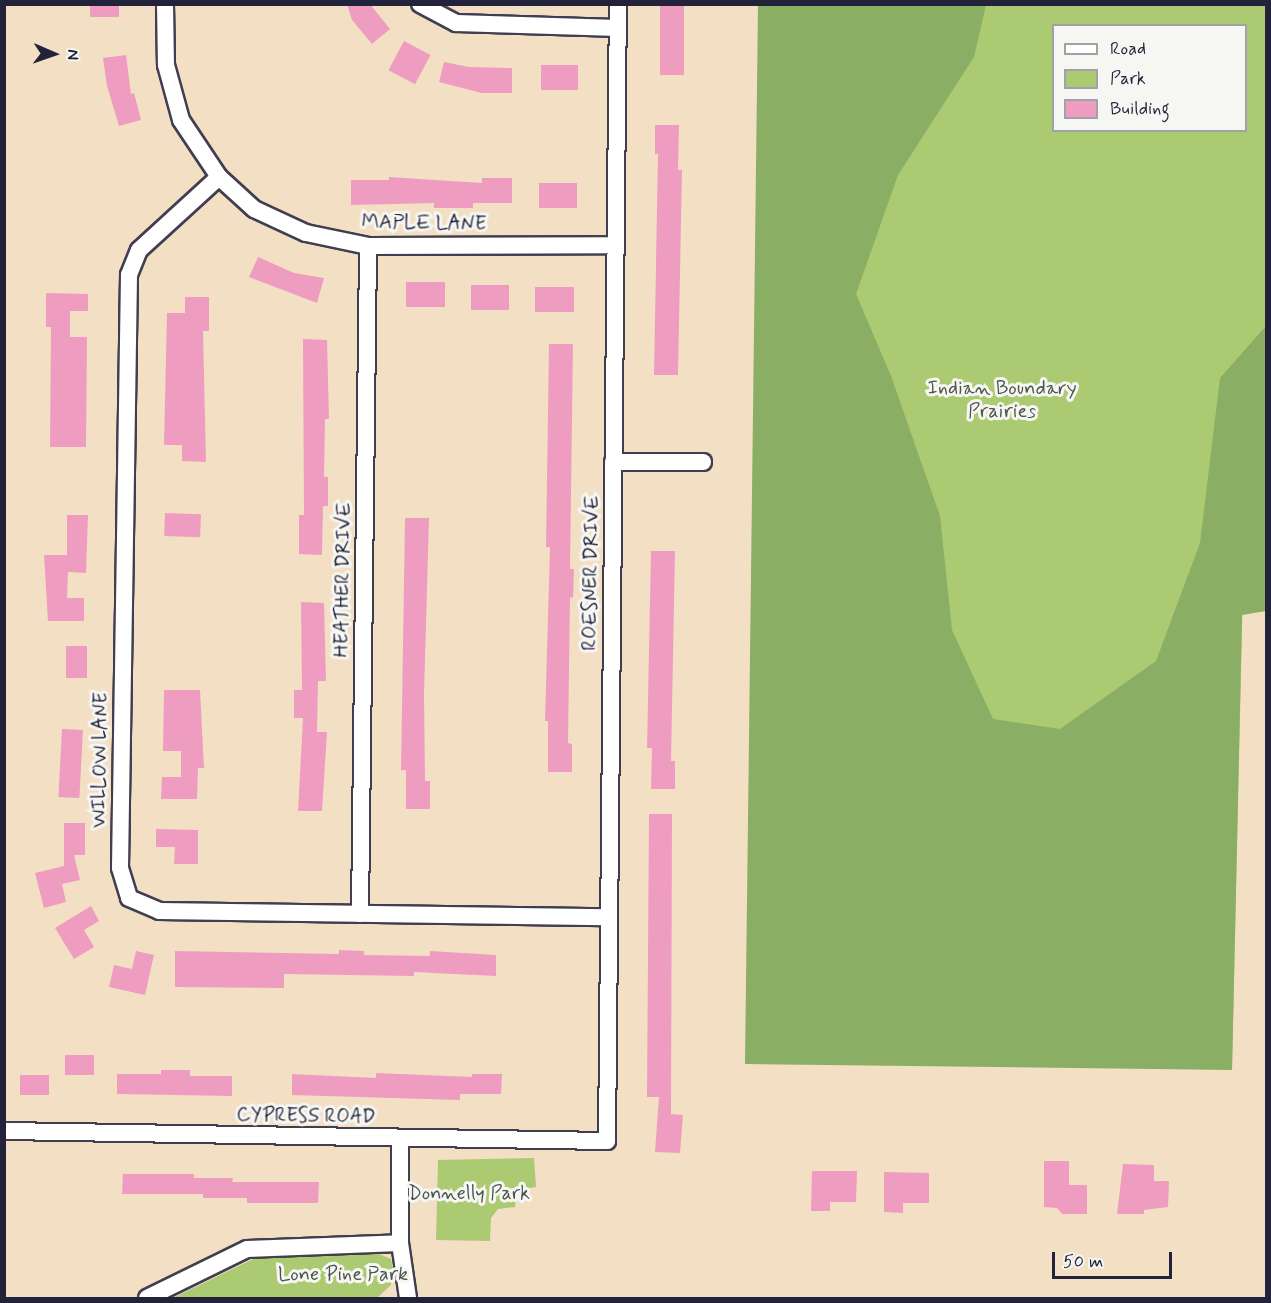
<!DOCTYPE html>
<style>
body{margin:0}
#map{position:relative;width:1271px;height:1303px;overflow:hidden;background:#f3dfc4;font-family:Mynerve,sans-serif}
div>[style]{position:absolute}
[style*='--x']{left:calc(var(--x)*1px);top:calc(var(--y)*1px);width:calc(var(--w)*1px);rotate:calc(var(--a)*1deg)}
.green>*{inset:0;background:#acca72}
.forest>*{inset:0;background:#89ae64}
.building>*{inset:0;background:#ee9dc0;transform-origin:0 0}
.roads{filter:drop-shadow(2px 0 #413e50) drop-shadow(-2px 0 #413e50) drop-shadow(0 2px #413e50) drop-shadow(0 -2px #413e50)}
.street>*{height:16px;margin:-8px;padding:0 8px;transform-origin:8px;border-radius:8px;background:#fff}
span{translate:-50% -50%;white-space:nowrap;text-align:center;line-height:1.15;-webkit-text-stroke:6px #f6f6f2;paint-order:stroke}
.street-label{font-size:20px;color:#22223b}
.park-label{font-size:20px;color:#4b544c}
.frame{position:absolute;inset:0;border:6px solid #22223b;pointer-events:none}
.legend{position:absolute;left:1052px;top:24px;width:195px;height:108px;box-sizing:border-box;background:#f6f6f2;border:2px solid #a1a1a9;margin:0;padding:8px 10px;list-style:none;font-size:18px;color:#22223b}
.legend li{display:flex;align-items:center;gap:12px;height:30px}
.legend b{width:30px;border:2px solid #a1a1a9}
.north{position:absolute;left:24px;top:24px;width:60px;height:60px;-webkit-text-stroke:4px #f6f6f2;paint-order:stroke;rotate:92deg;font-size:16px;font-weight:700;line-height:24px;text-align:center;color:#22223b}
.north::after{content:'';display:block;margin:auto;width:21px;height:27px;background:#22223b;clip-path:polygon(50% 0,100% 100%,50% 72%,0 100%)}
.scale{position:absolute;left:1052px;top:1252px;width:120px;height:27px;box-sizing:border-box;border:3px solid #22223b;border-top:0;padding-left:8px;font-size:18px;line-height:21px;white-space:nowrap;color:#22223b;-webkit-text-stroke:4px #f6f6f2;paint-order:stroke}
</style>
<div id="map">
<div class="green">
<i style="clip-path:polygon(evenodd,759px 5px,1266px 5px,1266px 364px,1248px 365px,1232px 1070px,756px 456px,759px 5px,1054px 26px,1246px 26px,1246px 130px,1054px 130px,1054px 26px)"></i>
<i style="clip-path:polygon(534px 1158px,536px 1187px,522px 1189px,516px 1196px,515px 1207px,498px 1209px,491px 1218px,490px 1241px,436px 1240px,438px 1160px)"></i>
<i style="clip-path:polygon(367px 1249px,391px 1259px,394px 1273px,391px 1285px,377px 1298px,173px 1298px,253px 1259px,286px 1251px)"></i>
</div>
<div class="forest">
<i style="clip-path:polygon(758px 5px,986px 5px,974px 57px,898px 175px,856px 294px,891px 376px,940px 516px,952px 630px,993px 719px,1060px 729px,1156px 661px,1200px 543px,1220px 378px,1266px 326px,1266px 611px,1242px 615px,1232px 1070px,745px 1064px)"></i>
</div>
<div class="building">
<i style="left:90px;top:4px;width:29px;height:13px"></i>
<i style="clip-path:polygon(347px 4px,370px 4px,390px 29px,372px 44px,352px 20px)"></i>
<i style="left:660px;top:4px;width:24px;height:71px"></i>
<i style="left:404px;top:41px;width:30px;height:33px;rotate:28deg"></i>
<i style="clip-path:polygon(126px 55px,131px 94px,134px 93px,141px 120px,119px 126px,107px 86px,103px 58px)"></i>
<i style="clip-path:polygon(444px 62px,469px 67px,512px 68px,512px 93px,482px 93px,439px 82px)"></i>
<i style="left:541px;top:65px;width:37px;height:25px"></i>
<i style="clip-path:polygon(655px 125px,679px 125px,678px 170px,682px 170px,678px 375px,654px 375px,658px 154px,655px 154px)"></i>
<i style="clip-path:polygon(389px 177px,482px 183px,482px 178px,512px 178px,512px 203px,473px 203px,473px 208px,434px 208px,434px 203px,351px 205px,351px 180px,389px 180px)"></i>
<i style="left:539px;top:183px;width:38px;height:25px"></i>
<i style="clip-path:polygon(258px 257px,294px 273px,324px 278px,317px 303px,249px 277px)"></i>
<i style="left:406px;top:282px;width:39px;height:25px"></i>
<i style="left:471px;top:285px;width:38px;height:25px"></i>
<i style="left:535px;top:287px;width:39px;height:25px"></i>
<i style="clip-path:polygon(46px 293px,88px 294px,88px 311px,70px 311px,70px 337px,87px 337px,86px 447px,50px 447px,51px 327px,46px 327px)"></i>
<i style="clip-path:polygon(185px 297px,209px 297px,209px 331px,203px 331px,206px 462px,182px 461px,182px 445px,164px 445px,167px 313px,185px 313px)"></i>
<i style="clip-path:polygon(303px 339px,327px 340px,329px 419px,325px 419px,324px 477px,328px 477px,328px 506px,323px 506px,322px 555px,299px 554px,299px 515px,304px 515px)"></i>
<i style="clip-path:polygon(549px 344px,573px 344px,570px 569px,574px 569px,573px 598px,570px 597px,568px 743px,572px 744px,572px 772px,548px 772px,548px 721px,545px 721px,550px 547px,546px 547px)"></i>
<i style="left:165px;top:513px;width:36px;height:23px;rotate:2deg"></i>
<i style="clip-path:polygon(67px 515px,88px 515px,86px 573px,68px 572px,67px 598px,84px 598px,84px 621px,48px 621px,44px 555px,67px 555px)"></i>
<i style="clip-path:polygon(405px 518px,429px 518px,424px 694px,425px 781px,430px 781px,430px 809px,406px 809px,406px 770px,401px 770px)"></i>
<i style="clip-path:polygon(651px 551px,675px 551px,671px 761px,675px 761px,675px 789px,651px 789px,652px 748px,647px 748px)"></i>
<i style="clip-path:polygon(301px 602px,324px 603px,326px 681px,318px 681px,317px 732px,327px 732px,322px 811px,298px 811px,303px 718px,294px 718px,294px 690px,302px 690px)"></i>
<i style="left:66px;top:646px;width:21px;height:32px"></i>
<i style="clip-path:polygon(164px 690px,200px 690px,204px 768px,198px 768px,197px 799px,161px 799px,162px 777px,181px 777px,181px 751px,163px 751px)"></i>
<i style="left:62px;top:729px;width:21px;height:68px;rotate:3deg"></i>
<i style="clip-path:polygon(649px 814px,672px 814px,671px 1114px,683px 1115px,680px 1153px,655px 1152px,659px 1097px,647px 1097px)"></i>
<i style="clip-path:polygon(64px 823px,85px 823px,85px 855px,74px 855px,80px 880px,62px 884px,66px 902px,44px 908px,35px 873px,64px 866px)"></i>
<i style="clip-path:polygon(156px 829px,198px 830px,198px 864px,174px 864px,175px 847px,156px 847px)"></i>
<i style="clip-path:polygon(91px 906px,99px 921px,84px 930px,94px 947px,74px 959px,55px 928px)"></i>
<i style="clip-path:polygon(339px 950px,364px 951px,364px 955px,430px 956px,430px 951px,496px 955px,496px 976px,414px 972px,414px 976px,284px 974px,284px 988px,175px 987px,175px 951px,339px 954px)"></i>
<i style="clip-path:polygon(136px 951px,154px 955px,145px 995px,109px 987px,114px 965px,132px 969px)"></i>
<i style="left:65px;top:1055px;width:29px;height:20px"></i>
<i style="clip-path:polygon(161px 1070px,190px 1070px,190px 1076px,232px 1076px,232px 1096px,117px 1094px,117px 1074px,161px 1074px)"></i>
<i style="clip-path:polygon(376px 1073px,472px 1077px,472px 1074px,502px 1074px,501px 1094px,460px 1094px,460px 1100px,292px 1095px,292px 1074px,376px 1078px)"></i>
<i style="left:20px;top:1075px;width:29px;height:20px"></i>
<i style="clip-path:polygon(1044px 1161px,1069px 1161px,1069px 1185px,1087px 1185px,1087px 1214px,1062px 1214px,1057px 1208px,1044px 1207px)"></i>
<i style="clip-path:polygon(1123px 1164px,1154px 1165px,1154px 1181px,1169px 1181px,1168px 1207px,1144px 1210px,1144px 1214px,1117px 1214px)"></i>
<i style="clip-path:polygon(812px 1171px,857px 1171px,856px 1202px,830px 1202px,830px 1211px,811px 1211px)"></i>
<i style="clip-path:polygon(884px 1172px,929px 1173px,929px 1203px,903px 1203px,903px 1213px,884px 1212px)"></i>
<i style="clip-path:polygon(123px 1174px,194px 1174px,194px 1178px,233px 1178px,232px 1182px,319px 1182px,318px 1203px,247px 1203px,247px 1198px,203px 1198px,203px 1194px,122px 1194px)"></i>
</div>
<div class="roads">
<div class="street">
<i style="--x:165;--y:4;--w:61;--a:89.1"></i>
<i style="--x:166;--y:65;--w:57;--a:74.7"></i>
<i style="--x:181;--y:120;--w:69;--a:56.3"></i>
<i style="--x:219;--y:177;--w:47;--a:42.4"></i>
<i style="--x:254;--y:209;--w:57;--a:24.8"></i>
<i style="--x:306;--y:233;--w:63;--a:11.8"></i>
<i style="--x:368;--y:246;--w:248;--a:-0.2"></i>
<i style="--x:420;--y:4;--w:41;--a:27.8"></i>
<i style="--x:456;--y:23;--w:162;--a:1.8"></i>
<i style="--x:219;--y:177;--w:108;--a:137.6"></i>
<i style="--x:139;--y:250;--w:27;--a:112"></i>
<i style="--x:129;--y:275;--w:593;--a:90.87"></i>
<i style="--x:120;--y:868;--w:31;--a:73"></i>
<i style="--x:129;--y:898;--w:33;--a:23"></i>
<i style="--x:159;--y:911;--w:448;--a:0.8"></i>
<i style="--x:613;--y:462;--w:90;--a:0"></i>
<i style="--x:360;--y:914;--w:668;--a:-89.31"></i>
<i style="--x:4;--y:1131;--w:603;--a:0.95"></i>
<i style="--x:607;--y:1141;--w:1137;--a:-89.45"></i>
<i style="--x:400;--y:1138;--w:105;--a:90"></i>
<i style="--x:400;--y:1243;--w:56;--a:81.7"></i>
<i style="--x:147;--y:1298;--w:111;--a:-26.1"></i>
<i style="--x:247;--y:1249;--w:153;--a:-2.2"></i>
</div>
</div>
<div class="street-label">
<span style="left:424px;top:223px;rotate:1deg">MAPLE LANE</span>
<span style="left:591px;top:573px;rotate:-89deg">ROESNER DRIVE</span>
<span style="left:343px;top:580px;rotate:-89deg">HEATHER DRIVE</span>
<span style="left:100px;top:760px;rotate:-89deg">WILLOW LANE</span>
<span style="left:306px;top:1116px;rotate:1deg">CYPRESS ROAD</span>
</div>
<div class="park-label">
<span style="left:1002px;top:400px">Indian Boundary<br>Prairies</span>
<span style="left:469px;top:1193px">Donnelly Park</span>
<span style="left:343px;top:1274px">Lone Pine Park</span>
</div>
<div class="frame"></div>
<ul class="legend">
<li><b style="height:8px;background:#fff"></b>Road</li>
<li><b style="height:16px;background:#acca72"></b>Park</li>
<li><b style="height:16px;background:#ee9dc0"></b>Building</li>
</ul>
<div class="north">N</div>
<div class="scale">50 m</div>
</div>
